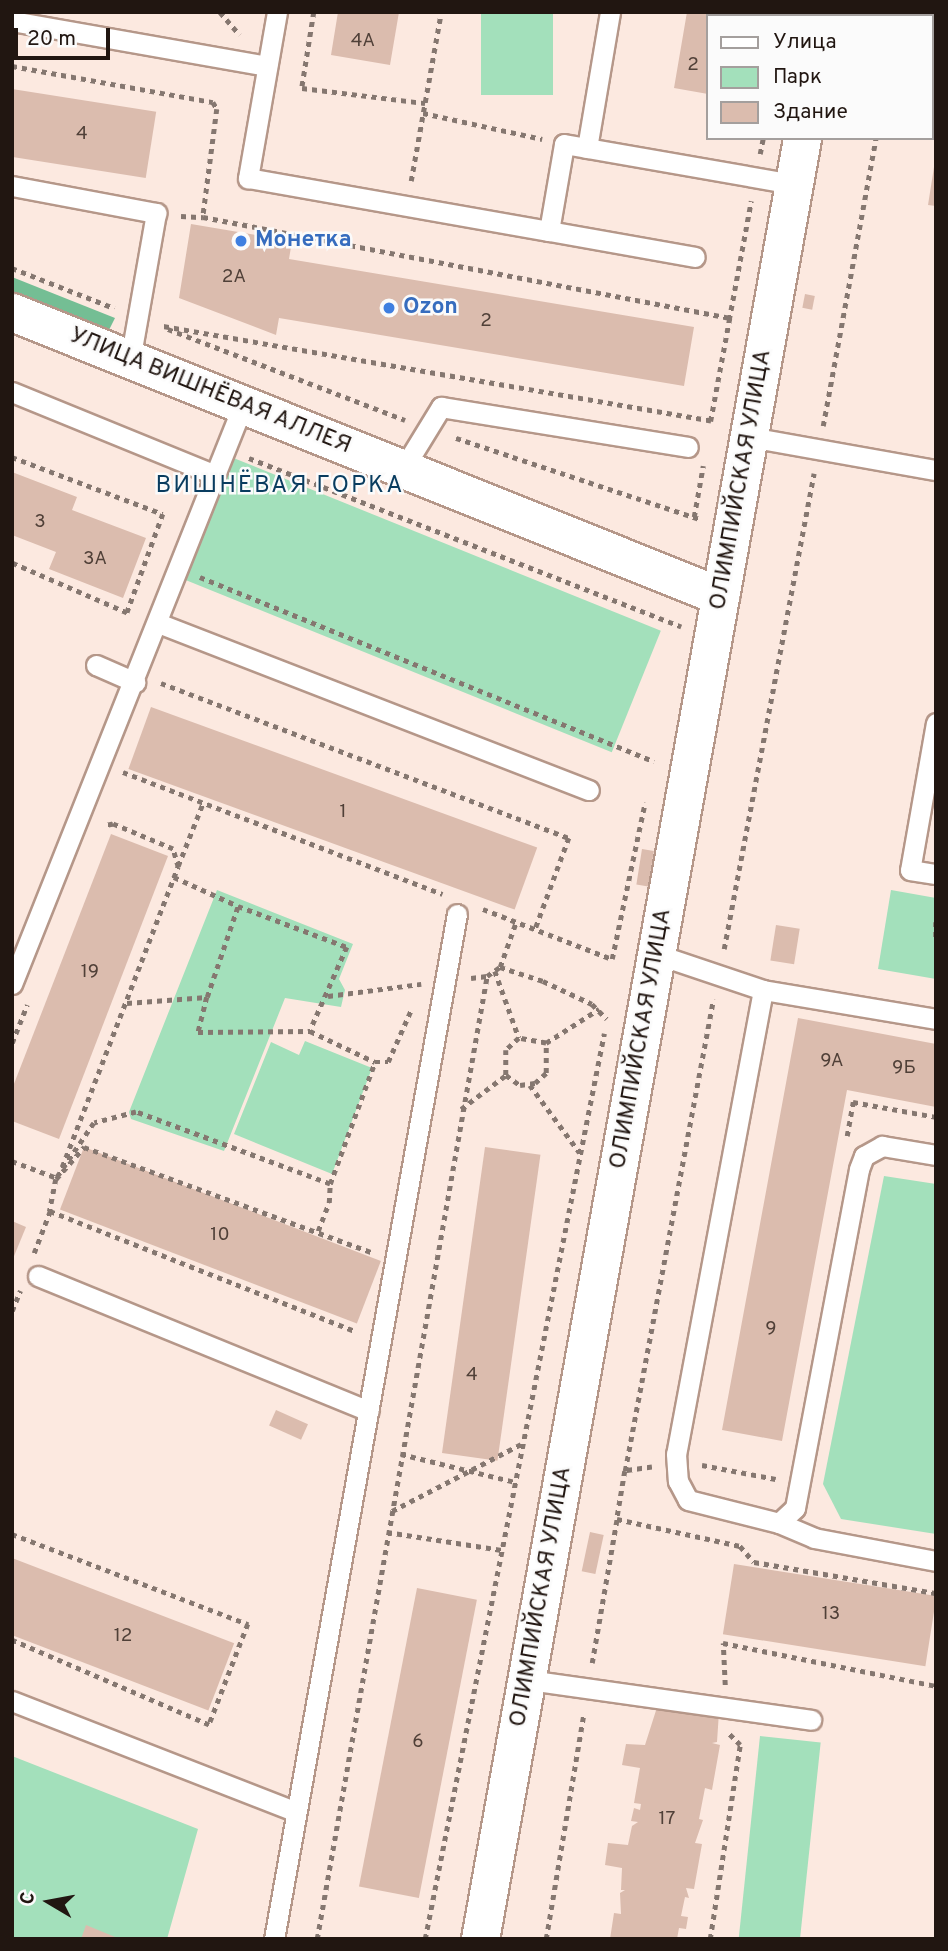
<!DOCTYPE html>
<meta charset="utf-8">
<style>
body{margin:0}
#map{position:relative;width:948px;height:1951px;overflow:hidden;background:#fce9e0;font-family:Overpass,sans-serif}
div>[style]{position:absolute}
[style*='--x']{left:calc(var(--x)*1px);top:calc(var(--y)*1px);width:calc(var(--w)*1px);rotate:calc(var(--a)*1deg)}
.green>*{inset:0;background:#a3e0bb;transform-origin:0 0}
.forest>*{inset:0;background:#74be94}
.building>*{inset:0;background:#dbbcae;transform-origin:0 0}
.path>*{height:4.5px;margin-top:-2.25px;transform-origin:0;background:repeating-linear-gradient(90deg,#857770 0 5px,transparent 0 10px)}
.roads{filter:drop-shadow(2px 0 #b59789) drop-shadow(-2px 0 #b59789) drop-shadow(0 2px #b59789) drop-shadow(0 -2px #b59789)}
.lane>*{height:19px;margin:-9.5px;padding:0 9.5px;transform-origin:9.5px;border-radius:9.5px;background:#fff}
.street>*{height:37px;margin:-18.5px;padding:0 18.5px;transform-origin:18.5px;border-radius:18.5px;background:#fff}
.dots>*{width:19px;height:19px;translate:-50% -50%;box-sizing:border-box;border:4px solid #fbfbfb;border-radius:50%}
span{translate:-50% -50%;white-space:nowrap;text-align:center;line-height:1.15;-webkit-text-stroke:5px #fbfbfb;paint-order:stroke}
.number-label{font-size:19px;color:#504038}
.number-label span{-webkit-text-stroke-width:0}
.shop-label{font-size:23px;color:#366cbe;font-weight:700}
.left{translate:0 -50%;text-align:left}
.street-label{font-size:23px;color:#211611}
.neighbourhood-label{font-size:24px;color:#093c5f;letter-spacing:2px}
.frame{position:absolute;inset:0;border:14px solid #211611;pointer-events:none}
.legend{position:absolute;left:706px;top:14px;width:228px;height:126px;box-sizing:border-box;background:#fbfbfb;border:2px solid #a49f9d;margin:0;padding:9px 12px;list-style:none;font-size:21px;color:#211611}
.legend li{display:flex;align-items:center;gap:14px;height:35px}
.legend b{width:35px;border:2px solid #a49f9d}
.north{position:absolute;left:14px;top:1867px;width:70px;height:70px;-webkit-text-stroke:5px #fbfbfb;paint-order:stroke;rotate:280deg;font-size:19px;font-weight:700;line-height:28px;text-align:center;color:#211611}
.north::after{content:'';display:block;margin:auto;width:24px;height:32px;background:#211611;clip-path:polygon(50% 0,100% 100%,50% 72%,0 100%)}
.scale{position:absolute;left:14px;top:28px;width:96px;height:32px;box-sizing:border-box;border:4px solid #211611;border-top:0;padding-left:9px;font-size:21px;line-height:24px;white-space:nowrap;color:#211611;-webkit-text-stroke:5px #fbfbfb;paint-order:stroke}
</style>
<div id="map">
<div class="green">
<i style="left:481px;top:12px;width:72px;height:83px"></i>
<i style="left:226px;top:455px;width:469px;height:131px;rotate:22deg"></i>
<i style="clip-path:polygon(217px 890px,353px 944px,339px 979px,345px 990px,341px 1007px,285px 998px,224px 1151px,131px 1119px,129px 1112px)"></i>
<i style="clip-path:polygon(891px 890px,936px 898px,936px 979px,878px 969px)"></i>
<i style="clip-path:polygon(305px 1041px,372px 1068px,332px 1174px,234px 1134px,271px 1042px,299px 1055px)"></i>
<i style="clip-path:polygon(884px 1176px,936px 1184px,936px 1534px,841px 1519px,823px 1484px)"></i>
<i style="left:760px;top:1736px;width:61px;height:206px;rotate:6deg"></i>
<i style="clip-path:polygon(12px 1756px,198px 1829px,167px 1939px,12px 1937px)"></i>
</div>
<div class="forest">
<i style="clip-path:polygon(12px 277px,115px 318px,104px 340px,12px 302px)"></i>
</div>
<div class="building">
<i style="clip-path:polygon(338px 12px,399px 12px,390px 65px,331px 55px)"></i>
<i style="clip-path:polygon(687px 12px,749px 12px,708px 16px,708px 94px,674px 88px)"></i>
<i style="left:12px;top:89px;width:146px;height:67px;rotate:9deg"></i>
<i style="clip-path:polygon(934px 167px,936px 167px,936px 206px,928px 205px)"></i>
<i style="clip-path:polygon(191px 224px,292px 241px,289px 259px,694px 327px,684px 386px,279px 318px,276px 335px,179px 298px)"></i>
<i style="left:805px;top:294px;width:10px;height:14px;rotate:11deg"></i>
<i style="clip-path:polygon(12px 472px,77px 497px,72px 510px,146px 538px,123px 598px,49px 569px,56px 552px,12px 535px)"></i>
<i style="left:151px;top:707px;width:411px;height:66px;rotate:20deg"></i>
<i style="clip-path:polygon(111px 834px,168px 856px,59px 1139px,12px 1121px,12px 1089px)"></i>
<i style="left:642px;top:849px;width:12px;height:36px;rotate:9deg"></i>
<i style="left:776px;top:925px;width:24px;height:36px;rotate:9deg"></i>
<i style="clip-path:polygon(798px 1018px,936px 1044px,936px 1107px,847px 1090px,782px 1441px,722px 1430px)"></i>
<i style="left:84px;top:1147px;width:318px;height:67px;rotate:21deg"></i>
<i style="left:485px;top:1147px;width:56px;height:309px;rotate:8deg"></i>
<i style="clip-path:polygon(12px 1221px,26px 1227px,12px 1261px)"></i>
<i style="left:276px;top:1410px;width:35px;height:17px;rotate:24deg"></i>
<i style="left:590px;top:1532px;width:14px;height:40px;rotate:12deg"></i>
<i style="left:12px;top:1558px;width:238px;height:72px;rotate:21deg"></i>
<i style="left:734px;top:1564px;width:205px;height:71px;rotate:9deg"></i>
<i style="left:417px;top:1588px;width:61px;height:304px;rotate:11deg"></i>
<i style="clip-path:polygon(659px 1701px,719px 1712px,717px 1742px,712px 1743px,720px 1745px,712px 1790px,705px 1788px,699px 1819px,703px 1820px,695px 1843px,702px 1844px,694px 1889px,686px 1888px,689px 1898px,685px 1897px,681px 1916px,688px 1917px,686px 1929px,679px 1928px,677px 1939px,610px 1939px,614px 1913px,621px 1914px,620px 1893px,625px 1890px,621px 1890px,622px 1868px,605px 1865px,608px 1843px,628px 1845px,632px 1826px,638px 1822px,631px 1821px,634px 1808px,640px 1810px,641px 1804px,634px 1803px,640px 1768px,622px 1765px,626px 1744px,645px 1745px)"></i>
<i style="clip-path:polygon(86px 1925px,120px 1939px,81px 1939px)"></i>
</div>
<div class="path">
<i style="--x:220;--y:12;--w:30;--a:49"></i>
<i style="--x:314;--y:12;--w:77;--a:99"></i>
<i style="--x:302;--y:88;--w:124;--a:7"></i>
<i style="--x:785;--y:16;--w:4;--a:-76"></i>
<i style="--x:12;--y:66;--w:204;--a:10.2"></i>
<i style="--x:213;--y:102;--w:8;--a:60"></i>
<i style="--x:217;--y:109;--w:109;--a:97.4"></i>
<i style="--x:203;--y:217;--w:537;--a:10.85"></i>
<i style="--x:730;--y:318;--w:105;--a:100.5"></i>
<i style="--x:711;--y:421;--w:559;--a:-170.22"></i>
<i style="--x:423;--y:113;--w:122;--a:12.3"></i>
<i style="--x:760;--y:154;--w:16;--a:-79"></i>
<i style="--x:411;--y:181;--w:172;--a:-79.9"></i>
<i style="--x:181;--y:216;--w:22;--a:3"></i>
<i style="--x:12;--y:268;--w:110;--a:21.4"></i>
<i style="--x:729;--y:320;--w:121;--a:-79.5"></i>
<i style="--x:168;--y:329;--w:254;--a:21"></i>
<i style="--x:823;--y:426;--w:293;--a:-79.6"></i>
<i style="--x:456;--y:438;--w:257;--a:18.4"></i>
<i style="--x:12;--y:457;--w:161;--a:20.7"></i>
<i style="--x:163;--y:514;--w:105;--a:110"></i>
<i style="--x:127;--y:613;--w:125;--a:-156.5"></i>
<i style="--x:249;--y:458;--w:464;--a:21.3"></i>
<i style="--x:694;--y:517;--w:52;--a:-80"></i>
<i style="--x:200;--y:577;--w:490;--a:22.1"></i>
<i style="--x:161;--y:683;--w:436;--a:20.8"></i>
<i style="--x:569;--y:838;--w:98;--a:110.3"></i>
<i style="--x:123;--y:772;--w:342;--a:20.9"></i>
<i style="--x:178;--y:866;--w:68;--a:-68.4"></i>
<i style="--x:174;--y:877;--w:70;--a:24.4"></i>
<i style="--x:483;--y:909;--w:138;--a:21.2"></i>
<i style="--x:612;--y:959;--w:160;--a:-78.1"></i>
<i style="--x:936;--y:922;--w:15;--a:90"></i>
<i style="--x:724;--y:949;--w:484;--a:-79.3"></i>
<i style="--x:500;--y:967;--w:48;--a:-70.4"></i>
<i style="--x:495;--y:971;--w:71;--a:70.3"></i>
<i style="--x:471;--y:978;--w:16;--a:-7"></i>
<i style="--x:328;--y:996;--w:94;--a:-7.4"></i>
<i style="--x:207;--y:997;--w:96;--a:-71.2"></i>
<i style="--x:238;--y:906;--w:116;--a:20.6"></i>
<i style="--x:347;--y:947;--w:92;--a:113.8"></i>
<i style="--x:310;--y:1031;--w:72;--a:25.5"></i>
<i style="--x:375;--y:1062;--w:13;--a:0"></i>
<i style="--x:388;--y:1062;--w:57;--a:-66.1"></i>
<i style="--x:127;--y:1003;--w:80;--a:-4.3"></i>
<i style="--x:207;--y:997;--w:36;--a:104"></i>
<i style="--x:198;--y:1032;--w:112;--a:-0.5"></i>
<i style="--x:12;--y:1043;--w:41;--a:-68.5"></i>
<i style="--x:546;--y:1043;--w:63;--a:-32.7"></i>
<i style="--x:530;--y:1085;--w:84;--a:53.7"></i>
<i style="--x:461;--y:1109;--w:56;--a:-37.1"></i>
<i style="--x:506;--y:1075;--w:17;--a:36"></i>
<i style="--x:520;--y:1085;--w:15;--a:-8"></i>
<i style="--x:535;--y:1083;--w:15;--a:-42"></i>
<i style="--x:546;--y:1073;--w:30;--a:-90"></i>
<i style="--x:546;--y:1043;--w:27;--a:-170"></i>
<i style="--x:519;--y:1038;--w:18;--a:137"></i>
<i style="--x:506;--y:1050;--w:25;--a:90"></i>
<i style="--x:847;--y:1136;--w:35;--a:-80"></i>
<i style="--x:853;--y:1102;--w:84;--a:10.2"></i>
<i style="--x:12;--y:1161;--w:48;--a:20.7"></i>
<i style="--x:62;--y:1167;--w:322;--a:-68.9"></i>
<i style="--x:178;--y:867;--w:19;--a:-106"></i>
<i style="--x:173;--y:849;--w:65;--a:-157.4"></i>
<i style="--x:113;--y:824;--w:9;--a:167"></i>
<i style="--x:56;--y:1179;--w:33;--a:101"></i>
<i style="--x:50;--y:1211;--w:328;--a:21.5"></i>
<i style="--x:330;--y:1184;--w:130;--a:-69.8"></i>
<i style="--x:318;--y:1231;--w:30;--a:-69"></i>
<i style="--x:329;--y:1203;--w:19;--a:-87"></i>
<i style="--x:330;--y:1184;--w:207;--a:-159.6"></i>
<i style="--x:136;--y:1112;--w:43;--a:165.3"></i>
<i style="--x:94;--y:1123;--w:68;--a:124.2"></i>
<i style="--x:56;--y:1179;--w:43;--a:-48.8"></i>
<i style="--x:84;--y:1147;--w:306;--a:20.1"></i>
<i style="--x:34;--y:1253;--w:45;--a:-69.1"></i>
<i style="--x:12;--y:1311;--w:22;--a:-68"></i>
<i style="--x:401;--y:1454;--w:117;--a:13.8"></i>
<i style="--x:702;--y:1465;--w:75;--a:10.7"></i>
<i style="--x:652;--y:1467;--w:27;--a:172"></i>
<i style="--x:625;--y:1471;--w:49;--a:99.5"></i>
<i style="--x:617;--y:1519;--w:126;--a:12.4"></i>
<i style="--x:740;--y:1546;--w:21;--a:49"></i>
<i style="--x:754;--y:1562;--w:185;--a:9.7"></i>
<i style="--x:625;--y:1471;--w:480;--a:-79.4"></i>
<i style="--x:392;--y:1511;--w:148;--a:-27.4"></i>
<i style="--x:387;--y:1532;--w:116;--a:8.9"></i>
<i style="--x:12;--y:1534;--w:253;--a:20.9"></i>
<i style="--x:248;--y:1624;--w:108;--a:111.1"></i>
<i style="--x:209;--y:1725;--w:215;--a:-156.7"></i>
<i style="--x:592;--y:1663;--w:146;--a:-80.2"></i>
<i style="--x:725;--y:1685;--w:42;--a:-92.7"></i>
<i style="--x:723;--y:1643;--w:217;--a:11.4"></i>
<i style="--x:317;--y:1939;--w:978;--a:-79.99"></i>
<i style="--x:487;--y:976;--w:16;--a:-35"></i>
<i style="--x:500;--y:967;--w:45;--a:18"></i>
<i style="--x:543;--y:981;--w:54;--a:25.1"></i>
<i style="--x:592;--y:1004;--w:21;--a:45"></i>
<i style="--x:425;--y:1939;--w:923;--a:-78.81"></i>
<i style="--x:546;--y:1939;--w:229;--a:-80.5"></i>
<i style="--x:710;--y:1939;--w:196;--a:-81.2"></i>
<i style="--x:740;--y:1745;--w:16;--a:-135"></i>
</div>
<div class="roads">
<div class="lane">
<i style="--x:277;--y:12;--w:169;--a:99.9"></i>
<i style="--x:248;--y:178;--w:306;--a:10"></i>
<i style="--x:549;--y:231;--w:88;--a:-80.2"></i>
<i style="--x:564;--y:144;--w:233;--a:9.9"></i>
<i style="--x:898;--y:16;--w:4;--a:-76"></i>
<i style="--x:12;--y:21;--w:259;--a:10"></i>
<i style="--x:932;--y:78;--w:4;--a:0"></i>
<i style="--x:587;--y:148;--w:138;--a:-80.4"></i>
<i style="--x:12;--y:186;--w:147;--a:10.6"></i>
<i style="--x:156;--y:213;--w:149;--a:100"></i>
<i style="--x:549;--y:231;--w:148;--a:10.1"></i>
<i style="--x:12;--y:392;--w:219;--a:22.2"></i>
<i style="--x:215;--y:475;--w:548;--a:111.74"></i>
<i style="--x:750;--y:437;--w:189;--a:10.1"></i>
<i style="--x:403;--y:469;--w:73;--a:-58.5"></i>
<i style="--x:441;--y:407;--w:250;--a:9.2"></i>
<i style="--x:215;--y:475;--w:75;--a:-68.2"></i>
<i style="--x:158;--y:623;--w:462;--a:21.2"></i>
<i style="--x:96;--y:665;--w:43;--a:23.6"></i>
<i style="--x:936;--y:723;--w:149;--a:100"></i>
<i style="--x:910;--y:870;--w:26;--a:9"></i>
<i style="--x:656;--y:954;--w:113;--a:18.6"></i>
<i style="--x:763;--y:990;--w:175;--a:9.5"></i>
<i style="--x:763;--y:990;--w:472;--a:100.6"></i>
<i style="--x:676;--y:1454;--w:27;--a:86"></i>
<i style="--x:678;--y:1481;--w:21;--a:62"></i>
<i style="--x:688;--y:1500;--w:94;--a:14.2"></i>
<i style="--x:779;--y:1523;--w:22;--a:-43"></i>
<i style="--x:795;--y:1508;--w:345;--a:-79.3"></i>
<i style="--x:859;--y:1169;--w:14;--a:-69"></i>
<i style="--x:864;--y:1156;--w:21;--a:-29"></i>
<i style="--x:882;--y:1146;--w:55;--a:9.5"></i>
<i style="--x:38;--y:1276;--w:357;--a:22.2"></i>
<i style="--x:779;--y:1523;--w:38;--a:23"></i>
<i style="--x:814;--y:1538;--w:124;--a:10.7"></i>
<i style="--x:528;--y:1680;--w:286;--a:8"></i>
<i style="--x:12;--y:1701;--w:305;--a:21.3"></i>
<i style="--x:274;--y:1939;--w:1041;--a:-79.88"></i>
</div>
<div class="street">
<i style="--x:824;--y:16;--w:4;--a:-90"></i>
<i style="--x:12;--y:312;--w:763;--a:21.86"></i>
<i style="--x:480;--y:1939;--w:1830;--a:-79.86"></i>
</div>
</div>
<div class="dots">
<i style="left:241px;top:241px;background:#3f7fe0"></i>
<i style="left:389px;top:308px;background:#3f7fe0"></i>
</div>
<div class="number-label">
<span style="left:363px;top:42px">4А</span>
<span style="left:693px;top:66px">2</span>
<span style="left:82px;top:135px">4</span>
<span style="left:234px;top:278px">2А</span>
<span style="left:486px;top:322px">2</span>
<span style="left:40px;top:523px">3</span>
<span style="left:95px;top:560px">3А</span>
<span style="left:343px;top:813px">1</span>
<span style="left:90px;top:973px">19</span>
<span style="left:832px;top:1062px">9А</span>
<span style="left:904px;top:1069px">9Б</span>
<span style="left:220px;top:1236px">10</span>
<span style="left:771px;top:1330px">9</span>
<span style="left:472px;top:1376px">4</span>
<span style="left:831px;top:1615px">13</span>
<span style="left:123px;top:1637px">12</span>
<span style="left:418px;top:1743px">6</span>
<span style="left:667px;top:1820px">17</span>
</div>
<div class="shop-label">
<span class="left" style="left:255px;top:241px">Монетка</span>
<span class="left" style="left:403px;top:308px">Ozon</span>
</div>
<div class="street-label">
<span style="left:210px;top:392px;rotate:22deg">УЛИЦА ВИШНЁВАЯ АЛЛЕЯ</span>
<span style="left:742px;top:480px;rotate:-80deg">ОЛИМПИЙСКАЯ УЛИЦА</span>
<span style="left:642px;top:1039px;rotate:-80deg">ОЛИМПИЙСКАЯ УЛИЦА</span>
<span style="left:542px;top:1597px;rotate:-80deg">ОЛИМПИЙСКАЯ УЛИЦА</span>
</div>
<div class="neighbourhood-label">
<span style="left:280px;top:487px">ВИШНЁВАЯ ГОРКА</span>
</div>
<div class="frame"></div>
<ul class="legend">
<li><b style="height:9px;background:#fff"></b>Улица</li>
<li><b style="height:19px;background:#a3e0bb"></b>Парк</li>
<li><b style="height:19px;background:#dbbcae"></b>Здание</li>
</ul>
<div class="north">С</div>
<div class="scale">20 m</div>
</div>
